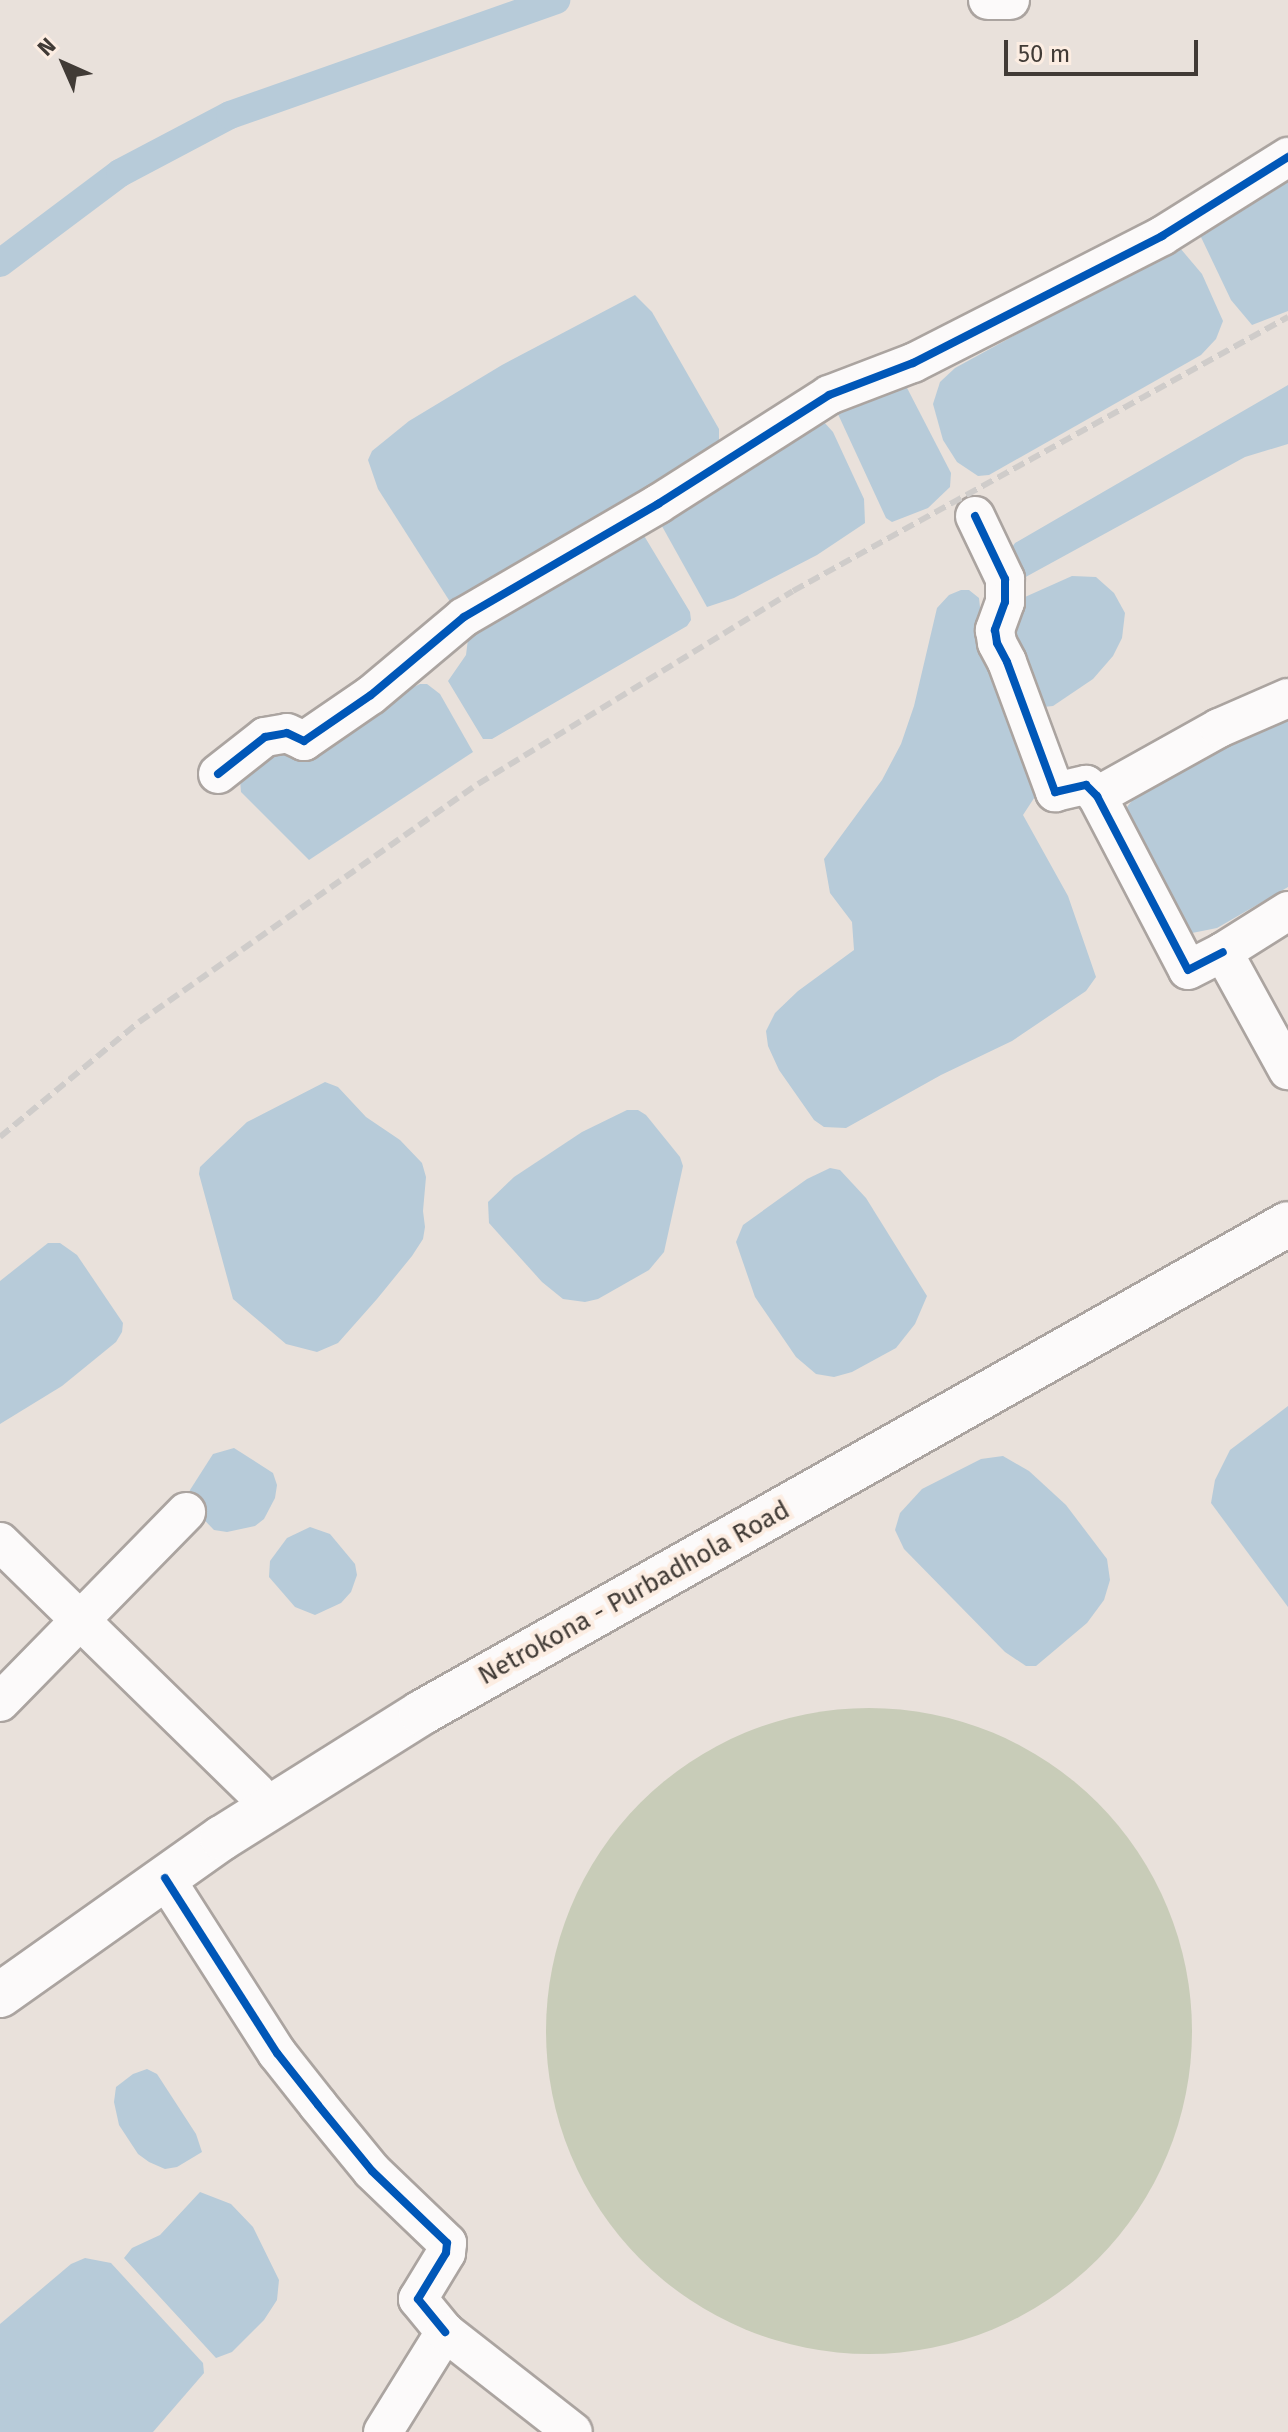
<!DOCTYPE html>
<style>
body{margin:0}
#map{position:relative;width:1288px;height:2432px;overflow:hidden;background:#e9e1db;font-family:"Fira Sans",sans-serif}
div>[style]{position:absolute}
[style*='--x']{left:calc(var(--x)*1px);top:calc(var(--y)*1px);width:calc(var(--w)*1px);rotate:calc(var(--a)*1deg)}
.green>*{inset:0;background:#c8ccb8}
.round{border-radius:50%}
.water>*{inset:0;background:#b7cbd9}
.canal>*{height:28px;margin:-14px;padding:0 14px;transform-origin:14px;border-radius:14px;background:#b7cbd9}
.roads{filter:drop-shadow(2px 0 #aba4a0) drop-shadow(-2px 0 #aba4a0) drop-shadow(0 2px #aba4a0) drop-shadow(0 -2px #aba4a0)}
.minor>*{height:38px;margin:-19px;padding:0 19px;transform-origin:19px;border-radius:19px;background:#fcfafa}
.major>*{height:44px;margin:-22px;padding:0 22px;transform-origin:22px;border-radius:22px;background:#fcfafa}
.rail>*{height:6px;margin-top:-3px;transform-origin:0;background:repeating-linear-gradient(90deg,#cfccca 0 12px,transparent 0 18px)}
.cycleway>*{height:8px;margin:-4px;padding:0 4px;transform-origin:4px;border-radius:4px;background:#0057b8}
span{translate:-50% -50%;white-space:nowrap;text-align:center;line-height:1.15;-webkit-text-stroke:8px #fcede2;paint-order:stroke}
.street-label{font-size:26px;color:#413b36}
.north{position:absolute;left:24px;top:24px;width:80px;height:80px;-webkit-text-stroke:6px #fcede2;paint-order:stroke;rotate:315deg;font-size:22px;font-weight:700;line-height:32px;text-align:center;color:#413b36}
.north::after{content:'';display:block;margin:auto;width:28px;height:36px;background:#413b36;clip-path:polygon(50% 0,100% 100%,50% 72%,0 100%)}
.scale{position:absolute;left:1004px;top:40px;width:194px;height:36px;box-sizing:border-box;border:4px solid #413b36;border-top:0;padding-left:10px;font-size:24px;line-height:28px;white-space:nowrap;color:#413b36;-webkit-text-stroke:6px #fcede2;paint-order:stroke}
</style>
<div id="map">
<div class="green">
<i class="round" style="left:546px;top:1708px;width:646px;height:646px"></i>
</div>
<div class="water">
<i style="clip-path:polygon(1288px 172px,1288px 311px,1252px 325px,1231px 300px,1200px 235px,1203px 229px)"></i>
<i style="clip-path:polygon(1180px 248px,1202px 274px,1223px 321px,1216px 339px,1201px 355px,989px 475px,978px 476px,957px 462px,943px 440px,933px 404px,940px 382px,955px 368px,1172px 249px)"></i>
<i style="clip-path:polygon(635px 295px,652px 312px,719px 429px,719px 447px,454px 608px,378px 489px,368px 460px,372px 451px,409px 421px,502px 365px)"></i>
<i style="clip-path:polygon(905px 384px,951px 473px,950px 487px,928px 508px,892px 522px,886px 518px,837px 412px)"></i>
<i style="clip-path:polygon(1288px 385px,1288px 444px,1245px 457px,1022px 579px,1010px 550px,1015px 543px)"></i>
<i style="clip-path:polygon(823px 421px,833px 432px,864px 499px,865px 523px,817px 555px,734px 598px,707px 607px,658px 519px)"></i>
<i style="clip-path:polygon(643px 534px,690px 612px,691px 620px,687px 626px,492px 739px,483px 739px,448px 681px,466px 655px,469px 631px)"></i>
<i style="clip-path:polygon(1072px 576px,1096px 577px,1114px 593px,1125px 613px,1122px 638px,1113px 656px,1093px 679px,1053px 706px,1043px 707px,1012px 662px,1010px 611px,1025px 597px)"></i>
<i style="clip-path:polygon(961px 590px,969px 590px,979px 598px,983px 634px,1040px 789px,1023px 815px,1068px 896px,1096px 977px,1086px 991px,1012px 1041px,941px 1075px,846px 1128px,824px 1127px,814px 1120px,779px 1070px,768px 1046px,766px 1031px,775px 1013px,798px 991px,854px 950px,852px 922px,830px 893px,824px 859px,882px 780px,901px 744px,914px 706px,937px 608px,949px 595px)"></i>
<i style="clip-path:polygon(420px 684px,427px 684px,440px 694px,473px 752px,309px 860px,241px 792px,240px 780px,284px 747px)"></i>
<i style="clip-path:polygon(1288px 706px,1288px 887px,1217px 928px,1192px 933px,1160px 893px,1124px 811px,1140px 790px)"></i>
<i style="clip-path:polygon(325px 1082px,338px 1087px,366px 1117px,400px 1140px,422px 1163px,426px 1177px,423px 1211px,425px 1227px,423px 1239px,412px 1256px,377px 1299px,338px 1343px,317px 1352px,286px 1344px,233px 1299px,199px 1174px,200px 1167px,247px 1122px)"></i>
<i style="clip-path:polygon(627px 1110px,638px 1110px,646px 1115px,680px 1157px,683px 1166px,664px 1252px,649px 1270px,598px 1299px,585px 1302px,563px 1299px,542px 1282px,489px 1223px,488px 1202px,514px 1177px,582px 1132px)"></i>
<i style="clip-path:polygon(830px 1168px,840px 1170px,866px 1198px,927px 1296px,915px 1324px,896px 1348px,852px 1372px,834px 1377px,816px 1374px,796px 1357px,755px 1297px,736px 1242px,743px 1225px,807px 1179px)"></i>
<i style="clip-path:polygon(48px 1243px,60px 1243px,77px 1255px,123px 1323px,122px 1332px,116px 1342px,62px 1386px,0 1424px,0 1281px)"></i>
<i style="clip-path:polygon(1288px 1406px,1288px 1607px,1211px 1503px,1215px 1480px,1230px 1450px)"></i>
<i style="clip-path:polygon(234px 1448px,273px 1473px,277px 1485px,275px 1498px,264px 1519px,255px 1526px,227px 1532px,214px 1530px,187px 1502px,190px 1490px,213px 1454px)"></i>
<i style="clip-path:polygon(1003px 1456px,1029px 1471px,1066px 1505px,1107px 1559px,1110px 1580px,1104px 1600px,1087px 1623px,1036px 1666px,1026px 1666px,1005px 1652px,904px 1549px,895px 1530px,900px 1513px,922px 1489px,981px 1459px)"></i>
<i style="clip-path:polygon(310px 1527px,330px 1534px,355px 1564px,357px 1575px,351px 1592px,341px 1603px,315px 1615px,295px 1607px,269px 1577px,270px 1561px,287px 1538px)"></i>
<i style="clip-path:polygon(147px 2069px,157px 2074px,196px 2134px,202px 2152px,177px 2167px,165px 2169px,149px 2162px,138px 2154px,119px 2125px,114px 2102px,116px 2087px,133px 2074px)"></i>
<i style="clip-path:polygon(200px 2192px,231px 2204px,253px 2227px,279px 2280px,277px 2300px,264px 2320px,232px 2352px,216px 2358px,124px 2258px,132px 2248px,160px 2235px)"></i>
<i style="clip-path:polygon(85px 2258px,111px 2263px,203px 2363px,204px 2373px,153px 2432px,0 2432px,0 2324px,71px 2264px)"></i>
</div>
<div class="canal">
<i style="--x:0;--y:263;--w:150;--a:-36.9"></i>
<i style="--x:120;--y:173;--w:124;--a:-27.8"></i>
<i style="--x:230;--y:115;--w:346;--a:-19.4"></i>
</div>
<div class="roads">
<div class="minor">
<i style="--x:988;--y:0;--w:22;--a:0"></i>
<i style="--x:975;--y:516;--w:70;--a:64.5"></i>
<i style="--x:1005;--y:579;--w:23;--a:90"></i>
<i style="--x:1005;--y:602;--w:30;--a:110"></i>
<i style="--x:995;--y:630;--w:13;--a:81"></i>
<i style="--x:997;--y:643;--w:21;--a:62"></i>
<i style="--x:1007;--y:662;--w:139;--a:69.7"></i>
<i style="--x:1055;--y:792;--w:32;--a:-13"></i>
<i style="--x:1086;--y:785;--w:16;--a:45"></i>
<i style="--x:1097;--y:796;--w:196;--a:62.4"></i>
<i style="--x:1188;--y:970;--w:39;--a:-27"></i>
<i style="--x:218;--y:774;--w:60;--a:-38.2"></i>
<i style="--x:265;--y:737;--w:22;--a:-10"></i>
<i style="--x:287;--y:733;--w:19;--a:25"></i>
<i style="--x:304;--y:741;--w:81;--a:-34.5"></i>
<i style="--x:371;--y:695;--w:121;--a:-40"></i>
<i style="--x:464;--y:617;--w:225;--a:-30.2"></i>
<i style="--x:658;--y:504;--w:203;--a:-32.5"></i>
<i style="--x:829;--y:395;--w:90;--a:-20.9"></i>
<i style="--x:913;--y:363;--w:280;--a:-27"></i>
<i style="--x:1162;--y:236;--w:149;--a:-32.1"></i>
<i style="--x:1097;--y:796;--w:140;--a:-29.1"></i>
<i style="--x:1219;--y:728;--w:75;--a:-23.5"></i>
<i style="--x:1288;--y:911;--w:77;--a:147.8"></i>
<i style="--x:1223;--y:952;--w:135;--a:61.2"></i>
<i style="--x:0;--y:1542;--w:358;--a:44.3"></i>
<i style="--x:0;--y:1702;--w:266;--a:-45.6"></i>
<i style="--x:165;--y:1878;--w:208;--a:57.4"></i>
<i style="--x:277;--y:2053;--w:66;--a:51.7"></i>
<i style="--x:318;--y:2105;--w:85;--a:50.7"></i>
<i style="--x:372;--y:2171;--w:104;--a:43.8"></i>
<i style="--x:447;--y:2243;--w:10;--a:96"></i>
<i style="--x:446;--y:2253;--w:54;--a:121.3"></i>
<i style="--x:418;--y:2299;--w:43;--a:50.7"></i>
<i style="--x:383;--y:2432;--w:118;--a:-58.2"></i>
<i style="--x:445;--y:2332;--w:162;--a:38"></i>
</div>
<div class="major">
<i style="--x:0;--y:1995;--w:272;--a:-35.3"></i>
<i style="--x:222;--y:1838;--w:235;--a:-32.1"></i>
<i style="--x:421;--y:1713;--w:995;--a:-29.42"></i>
</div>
</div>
<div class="rail">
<i style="--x:0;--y:1137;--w:180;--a:-39.6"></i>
<i style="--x:139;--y:1022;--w:414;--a:-35.1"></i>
<i style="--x:478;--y:784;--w:369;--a:-31.5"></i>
<i style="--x:793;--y:591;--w:566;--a:-28.97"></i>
</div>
<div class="cycleway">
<i style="--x:975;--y:516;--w:70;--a:64.5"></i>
<i style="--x:1005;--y:579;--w:23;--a:90"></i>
<i style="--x:1005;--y:602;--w:30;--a:110"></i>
<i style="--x:995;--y:630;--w:13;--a:81"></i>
<i style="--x:997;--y:643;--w:21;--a:62"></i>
<i style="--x:1007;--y:662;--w:139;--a:69.7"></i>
<i style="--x:1055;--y:792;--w:32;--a:-13"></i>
<i style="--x:1086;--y:785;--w:16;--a:45"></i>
<i style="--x:1097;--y:796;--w:196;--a:62.4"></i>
<i style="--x:1188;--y:970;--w:39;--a:-27"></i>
<i style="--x:218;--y:774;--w:60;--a:-38.2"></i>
<i style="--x:265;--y:737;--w:22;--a:-10"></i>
<i style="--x:287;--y:733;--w:19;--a:25"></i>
<i style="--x:304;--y:741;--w:81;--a:-34.5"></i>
<i style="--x:371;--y:695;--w:121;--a:-40"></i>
<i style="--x:464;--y:617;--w:225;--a:-30.2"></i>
<i style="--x:658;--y:504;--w:203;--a:-32.5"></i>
<i style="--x:829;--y:395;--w:90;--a:-20.9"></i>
<i style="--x:913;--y:363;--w:280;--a:-27"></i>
<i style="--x:1162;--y:236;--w:149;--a:-32.1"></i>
<i style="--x:165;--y:1878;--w:208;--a:57.4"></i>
<i style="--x:277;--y:2053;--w:66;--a:51.7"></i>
<i style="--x:318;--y:2105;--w:85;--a:50.7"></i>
<i style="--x:372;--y:2171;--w:104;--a:43.8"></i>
<i style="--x:447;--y:2243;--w:10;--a:96"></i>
<i style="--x:446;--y:2253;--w:54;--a:121.3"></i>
<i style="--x:418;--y:2299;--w:43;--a:50.7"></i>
</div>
<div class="street-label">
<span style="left:634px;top:1593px;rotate:-29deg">Netrokona - Purbadhola Road</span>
</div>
<div class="north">N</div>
<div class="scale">50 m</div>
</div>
